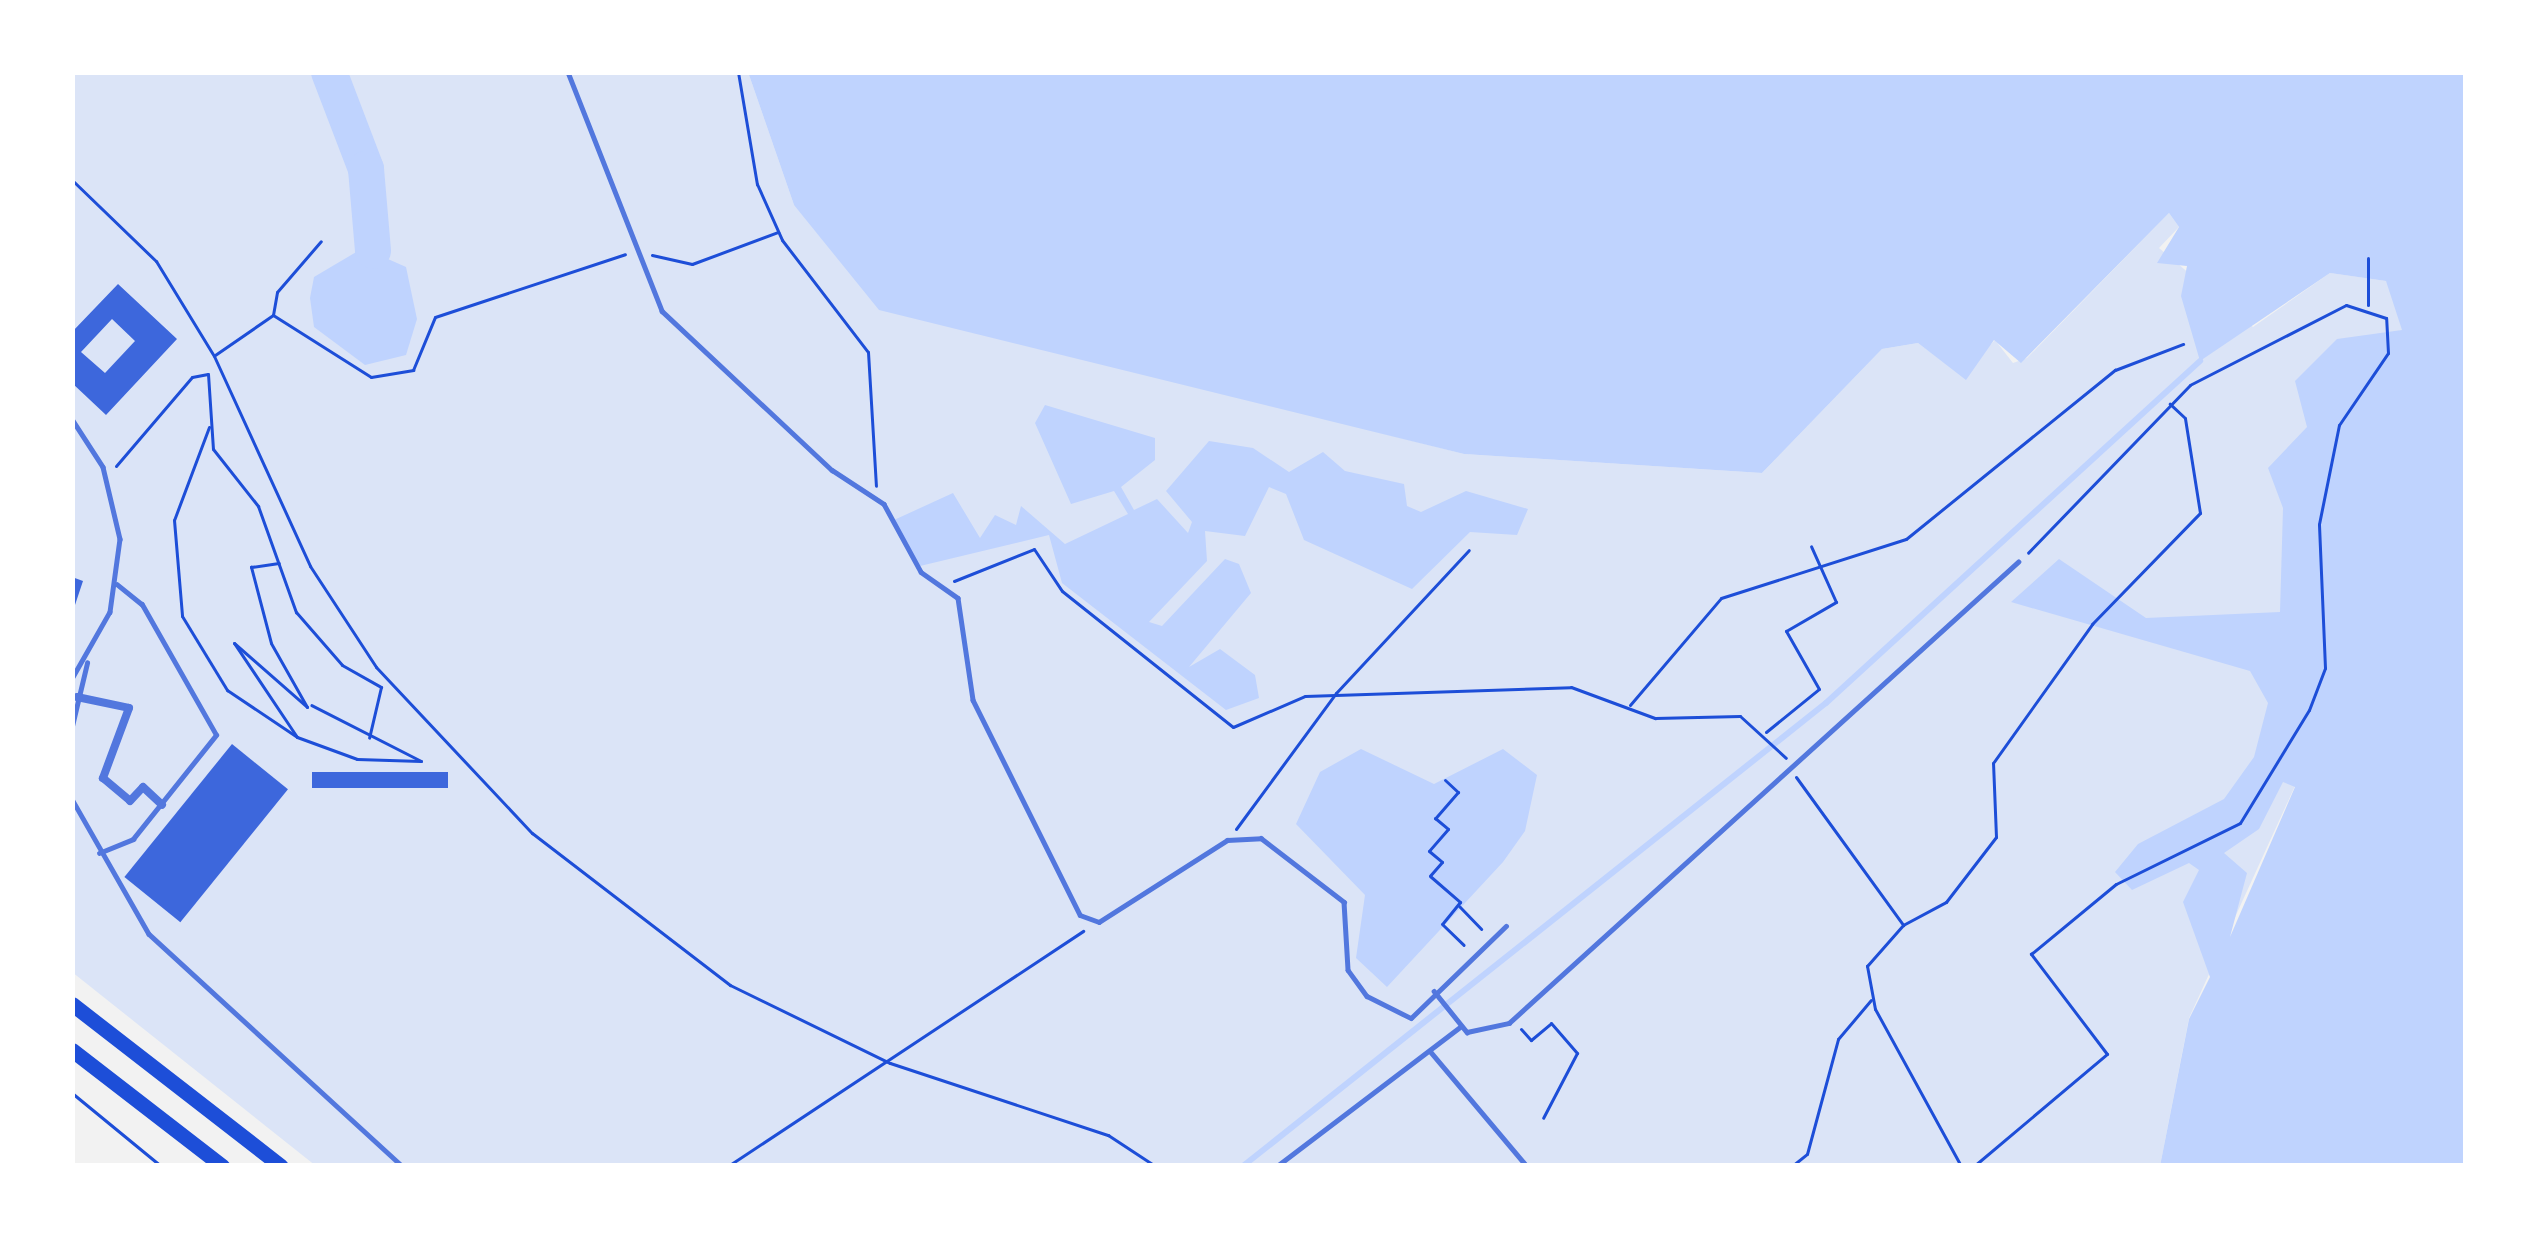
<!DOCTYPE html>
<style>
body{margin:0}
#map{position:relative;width:2538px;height:1238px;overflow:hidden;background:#f2f2f2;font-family:Cabin,sans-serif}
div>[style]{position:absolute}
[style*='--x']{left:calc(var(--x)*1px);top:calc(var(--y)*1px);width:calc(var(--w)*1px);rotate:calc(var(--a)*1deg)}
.green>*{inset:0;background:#dbe4f7}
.water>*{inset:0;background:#bfd3fe}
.stream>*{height:6px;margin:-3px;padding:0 3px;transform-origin:3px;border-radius:3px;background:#bfd3fe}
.river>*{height:36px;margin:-18px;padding:0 18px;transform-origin:18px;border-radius:18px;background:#bfd3fe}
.building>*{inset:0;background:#3d67dc;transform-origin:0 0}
.path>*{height:3px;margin:-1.5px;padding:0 1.5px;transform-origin:1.5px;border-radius:1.5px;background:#1d4ed8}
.service>*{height:4.5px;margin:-2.25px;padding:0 2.25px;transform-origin:2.25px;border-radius:2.25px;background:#5277de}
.pedestrian>*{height:8px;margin:-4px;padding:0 4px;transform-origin:4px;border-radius:4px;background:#5277de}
.primary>*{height:15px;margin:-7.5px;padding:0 7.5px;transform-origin:7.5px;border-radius:7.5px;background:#1d4ed8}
span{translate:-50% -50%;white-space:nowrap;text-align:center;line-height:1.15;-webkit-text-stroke:9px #fff;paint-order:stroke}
.frame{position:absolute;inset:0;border:75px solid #fff;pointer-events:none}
</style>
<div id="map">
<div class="green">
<i style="clip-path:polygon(72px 72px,748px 72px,794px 205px,1160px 377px,1464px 454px,1762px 473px,1882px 349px,1918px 343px,1961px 375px,1995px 340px,2013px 363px,2027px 358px,2169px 213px,2179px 227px,2159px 248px,2253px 327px,2330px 273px,2386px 281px,2402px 304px,2402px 355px,2295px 786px,2189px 1018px,2160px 1166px,316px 1166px,72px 972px)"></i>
</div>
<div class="water">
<i style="clip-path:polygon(evenodd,748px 72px,2466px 72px,2466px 1166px,2160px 1166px,2189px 1019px,2210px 977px,2183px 902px,2199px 870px,2189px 863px,2132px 890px,2115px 872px,2138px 844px,2224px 799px,2254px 757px,2268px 703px,2250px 671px,2011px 602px,2059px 559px,2146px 618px,2280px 612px,2283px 508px,2268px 468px,2307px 427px,2295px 381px,2337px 339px,2402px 330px,2386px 281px,2330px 273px,2200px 361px,2181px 296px,2187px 266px,2157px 263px,2179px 227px,2169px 213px,2021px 363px,1994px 340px,1966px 380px,1918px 343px,1882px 349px,1762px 473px,1464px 454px,879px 310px,794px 205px,748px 72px,2283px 782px,2295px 787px,2230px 937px,2247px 873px,2224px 853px,2259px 829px,2283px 782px)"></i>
<i style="clip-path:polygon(363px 248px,406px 267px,417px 319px,406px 355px,365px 365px,314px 327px,310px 298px,314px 277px)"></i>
<i style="clip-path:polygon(1045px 405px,1155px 438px,1155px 460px,1121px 487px,1134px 510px,1157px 499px,1188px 533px,1192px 522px,1166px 491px,1209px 441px,1253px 448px,1289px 472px,1323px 452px,1345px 471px,1404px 484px,1407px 506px,1421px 512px,1466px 491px,1528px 509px,1517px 535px,1470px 532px,1412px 589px,1304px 540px,1286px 494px,1269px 487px,1245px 536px,1205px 531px,1207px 561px,1149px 622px,1162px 626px,1225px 559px,1239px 564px,1251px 593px,1189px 667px,1220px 649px,1255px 675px,1259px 698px,1226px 710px,1062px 583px,1049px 535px,920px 566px,894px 520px,953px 493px,980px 538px,995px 515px,1016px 525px,1021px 506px,1065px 544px,1128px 514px,1114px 491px,1071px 504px,1035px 423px)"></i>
<i style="clip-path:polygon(1361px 749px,1434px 784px,1503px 749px,1537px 775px,1525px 831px,1503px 862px,1387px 987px,1356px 958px,1365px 895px,1296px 824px,1320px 772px)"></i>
</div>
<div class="stream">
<i style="--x:1243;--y:1166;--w:744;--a:-38.46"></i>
<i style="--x:1826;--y:703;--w:507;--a:-42.44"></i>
</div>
<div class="river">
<i style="--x:329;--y:72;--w:104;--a:69.1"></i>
<i style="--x:366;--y:169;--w:82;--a:85.1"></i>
</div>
<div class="building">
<i style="clip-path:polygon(evenodd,118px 284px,177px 339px,106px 415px,72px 383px,72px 332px,118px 284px,112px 319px,135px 341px,105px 373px,81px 352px,112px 319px)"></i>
<i style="clip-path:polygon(72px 577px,83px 581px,73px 611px,72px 611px)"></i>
<i style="left:232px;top:744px;width:72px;height:171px;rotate:39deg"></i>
<i style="left:312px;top:772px;width:136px;height:16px"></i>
</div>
<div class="path">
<i style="--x:738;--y:72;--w:114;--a:80.4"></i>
<i style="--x:757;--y:184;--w:61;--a:65.9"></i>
<i style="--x:782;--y:240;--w:141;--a:52.5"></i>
<i style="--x:868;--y:352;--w:134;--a:86.6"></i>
<i style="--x:72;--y:180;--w:117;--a:44"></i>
<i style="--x:156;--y:261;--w:111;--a:58.6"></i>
<i style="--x:214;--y:356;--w:231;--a:65.4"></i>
<i style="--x:310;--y:566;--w:121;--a:56.8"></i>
<i style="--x:376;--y:667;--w:228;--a:46.8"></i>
<i style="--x:532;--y:833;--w:250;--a:37.5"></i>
<i style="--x:730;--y:985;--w:178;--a:26"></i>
<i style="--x:890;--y:1063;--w:230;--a:18.3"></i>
<i style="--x:1108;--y:1135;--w:56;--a:33.4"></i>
<i style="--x:652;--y:255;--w:41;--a:12.7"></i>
<i style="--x:692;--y:264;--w:92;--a:-20.4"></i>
<i style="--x:2368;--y:305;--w:47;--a:-90"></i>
<i style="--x:273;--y:315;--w:116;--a:32.3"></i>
<i style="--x:371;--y:377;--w:43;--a:-9.5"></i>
<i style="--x:413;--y:370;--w:57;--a:-67.5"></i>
<i style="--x:435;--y:317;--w:200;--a:-18.3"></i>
<i style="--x:215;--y:355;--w:70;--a:-34.6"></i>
<i style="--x:273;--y:315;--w:23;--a:-80"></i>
<i style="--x:277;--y:292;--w:67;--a:-49.2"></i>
<i style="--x:209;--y:427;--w:99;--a:110.6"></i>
<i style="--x:174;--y:520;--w:96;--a:85.2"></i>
<i style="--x:182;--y:616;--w:87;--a:58.7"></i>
<i style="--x:227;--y:690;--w:84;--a:33.9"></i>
<i style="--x:297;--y:737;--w:113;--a:-123.8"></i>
<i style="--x:234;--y:643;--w:97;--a:41.2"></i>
<i style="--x:307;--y:707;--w:73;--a:-119.4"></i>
<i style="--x:271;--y:643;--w:79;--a:-104.7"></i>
<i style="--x:251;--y:567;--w:28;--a:-8"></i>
<i style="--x:116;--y:466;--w:117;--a:-49.5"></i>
<i style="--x:192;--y:377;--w:16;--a:-11"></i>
<i style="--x:208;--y:374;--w:75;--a:86.2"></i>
<i style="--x:213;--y:449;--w:73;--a:51.7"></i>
<i style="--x:258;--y:506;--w:113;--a:70.3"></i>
<i style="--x:296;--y:612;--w:70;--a:49"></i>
<i style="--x:342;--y:665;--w:45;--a:29.4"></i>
<i style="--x:381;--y:687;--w:52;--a:103.2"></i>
<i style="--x:954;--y:581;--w:86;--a:-21.8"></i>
<i style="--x:1034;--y:549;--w:50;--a:56.3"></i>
<i style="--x:1062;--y:591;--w:218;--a:38.5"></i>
<i style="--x:1233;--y:727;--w:78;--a:-23.3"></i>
<i style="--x:1305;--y:696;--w:266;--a:-1.9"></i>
<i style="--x:1571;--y:687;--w:90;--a:20.3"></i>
<i style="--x:1655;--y:718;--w:85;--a:-1.3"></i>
<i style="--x:1740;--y:716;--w:62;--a:42.4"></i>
<i style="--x:1630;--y:705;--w:140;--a:-49.6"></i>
<i style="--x:1721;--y:598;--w:194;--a:-17.7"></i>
<i style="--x:1906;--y:539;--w:269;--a:-39"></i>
<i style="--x:2115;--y:370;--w:73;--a:-20.9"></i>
<i style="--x:1766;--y:732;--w:68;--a:-39.1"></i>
<i style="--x:1819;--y:689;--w:67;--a:-119.6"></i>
<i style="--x:1786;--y:631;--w:58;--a:-30.1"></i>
<i style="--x:1836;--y:602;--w:61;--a:-114.1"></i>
<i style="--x:297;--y:737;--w:64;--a:20.1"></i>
<i style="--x:357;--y:759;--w:64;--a:1.8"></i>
<i style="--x:421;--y:761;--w:123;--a:-153"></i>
<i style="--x:1796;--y:777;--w:183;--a:54.1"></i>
<i style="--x:1445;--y:780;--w:18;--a:43"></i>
<i style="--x:1458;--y:792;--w:35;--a:131"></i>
<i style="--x:1435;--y:818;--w:17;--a:40"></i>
<i style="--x:1448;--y:829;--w:29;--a:131"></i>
<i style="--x:1429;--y:851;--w:17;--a:40"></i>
<i style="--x:1442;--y:862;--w:18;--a:131"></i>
<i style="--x:1430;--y:876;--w:40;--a:41"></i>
<i style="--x:1460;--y:902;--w:28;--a:129"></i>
<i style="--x:1442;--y:924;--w:30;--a:44"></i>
<i style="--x:1236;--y:829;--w:169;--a:-53.7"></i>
<i style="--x:1336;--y:693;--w:195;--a:-47.1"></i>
<i style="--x:1459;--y:906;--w:32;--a:46"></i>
<i style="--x:1521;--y:1029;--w:15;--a:48"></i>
<i style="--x:1531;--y:1040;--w:26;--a:-40"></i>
<i style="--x:1551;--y:1023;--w:40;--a:49"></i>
<i style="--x:1577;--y:1053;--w:73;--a:117.6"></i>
<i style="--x:72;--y:1093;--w:115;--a:39.4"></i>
<i style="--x:728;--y:1166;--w:426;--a:-33.5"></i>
<i style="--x:1792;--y:1166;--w:19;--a:-39"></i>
<i style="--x:1807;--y:1154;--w:119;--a:-74.9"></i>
<i style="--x:1838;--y:1039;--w:51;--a:-49.8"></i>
<i style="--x:1961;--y:1166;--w:179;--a:-118.7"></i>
<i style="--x:1875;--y:1009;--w:44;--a:-100.5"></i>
<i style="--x:1867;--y:966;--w:55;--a:-48.7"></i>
<i style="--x:1903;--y:925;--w:49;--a:-28.1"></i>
<i style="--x:1946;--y:902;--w:82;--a:-52.4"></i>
<i style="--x:1996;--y:837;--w:74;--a:-92.3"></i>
<i style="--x:1993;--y:763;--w:171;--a:-54.5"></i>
<i style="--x:2092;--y:624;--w:155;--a:-45.8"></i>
<i style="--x:2200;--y:513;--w:96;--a:-99"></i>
<i style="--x:2185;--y:418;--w:21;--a:-137"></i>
<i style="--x:1974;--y:1166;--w:174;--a:-40.1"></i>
<i style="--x:2107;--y:1054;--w:126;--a:-127.2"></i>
<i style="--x:2031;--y:954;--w:110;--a:-39.5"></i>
<i style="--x:2116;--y:884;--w:138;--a:-26.2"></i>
<i style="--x:2240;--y:823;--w:132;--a:-58.6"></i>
<i style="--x:2309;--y:710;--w:45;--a:-69.1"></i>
<i style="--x:2325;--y:668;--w:144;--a:-92.4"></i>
<i style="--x:2319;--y:524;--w:101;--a:-78.6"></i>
<i style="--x:2339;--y:425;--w:87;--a:-55.8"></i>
<i style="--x:2388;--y:353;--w:35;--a:-93"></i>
<i style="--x:2386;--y:318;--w:42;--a:-162"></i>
<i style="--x:2346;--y:305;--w:175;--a:152.9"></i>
<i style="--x:2190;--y:385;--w:233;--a:134"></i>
</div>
<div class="service">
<i style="--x:568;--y:72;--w:257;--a:68.5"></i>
<i style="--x:662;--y:311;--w:233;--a:43.1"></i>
<i style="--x:832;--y:470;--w:62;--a:33.2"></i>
<i style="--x:884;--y:504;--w:77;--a:61.4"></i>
<i style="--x:921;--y:572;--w:45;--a:35.1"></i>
<i style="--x:958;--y:598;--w:103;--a:81.6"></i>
<i style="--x:973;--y:700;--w:240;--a:63.5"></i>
<i style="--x:1080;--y:915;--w:20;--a:20"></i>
<i style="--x:1099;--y:922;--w:152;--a:-32.6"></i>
<i style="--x:1227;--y:840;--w:34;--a:-3"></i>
<i style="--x:1261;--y:838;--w:105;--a:37.6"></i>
<i style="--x:1344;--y:902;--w:68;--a:86.6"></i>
<i style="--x:1348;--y:970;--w:32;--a:54"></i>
<i style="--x:1367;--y:996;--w:49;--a:26.6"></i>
<i style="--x:1411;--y:1018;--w:132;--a:-44.1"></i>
<i style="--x:72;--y:419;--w:57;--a:57.1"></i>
<i style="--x:103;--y:467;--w:74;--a:76.7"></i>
<i style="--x:120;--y:539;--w:74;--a:97.8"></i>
<i style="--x:110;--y:612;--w:77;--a:119.6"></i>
<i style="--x:72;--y:726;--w:65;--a:-76.6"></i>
<i style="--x:72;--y:799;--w:155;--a:60.3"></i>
<i style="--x:149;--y:934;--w:343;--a:42.5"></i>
<i style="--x:99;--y:853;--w:37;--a:-22"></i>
<i style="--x:133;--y:839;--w:133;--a:-51.4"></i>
<i style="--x:216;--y:735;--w:150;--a:-119.6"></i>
<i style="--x:142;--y:605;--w:32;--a:-141"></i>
<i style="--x:1434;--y:991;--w:53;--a:51.2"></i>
<i style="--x:1467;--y:1032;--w:43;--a:-12.1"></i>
<i style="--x:1509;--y:1023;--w:687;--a:-42.17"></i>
<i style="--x:1430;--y:1051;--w:150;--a:49.9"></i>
<i style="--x:1277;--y:1166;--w:230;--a:-37.2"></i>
</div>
<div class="pedestrian">
<i style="--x:77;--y:697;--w:53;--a:11.9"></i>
<i style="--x:129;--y:708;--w:75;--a:110.4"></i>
<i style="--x:103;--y:778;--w:35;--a:40"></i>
<i style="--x:130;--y:801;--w:19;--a:-47"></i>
<i style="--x:143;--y:787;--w:26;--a:43"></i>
</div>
<div class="primary">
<i style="--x:72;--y:1004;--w:264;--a:37.8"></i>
<i style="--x:72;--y:1050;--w:190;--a:37.7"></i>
</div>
<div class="frame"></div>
</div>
